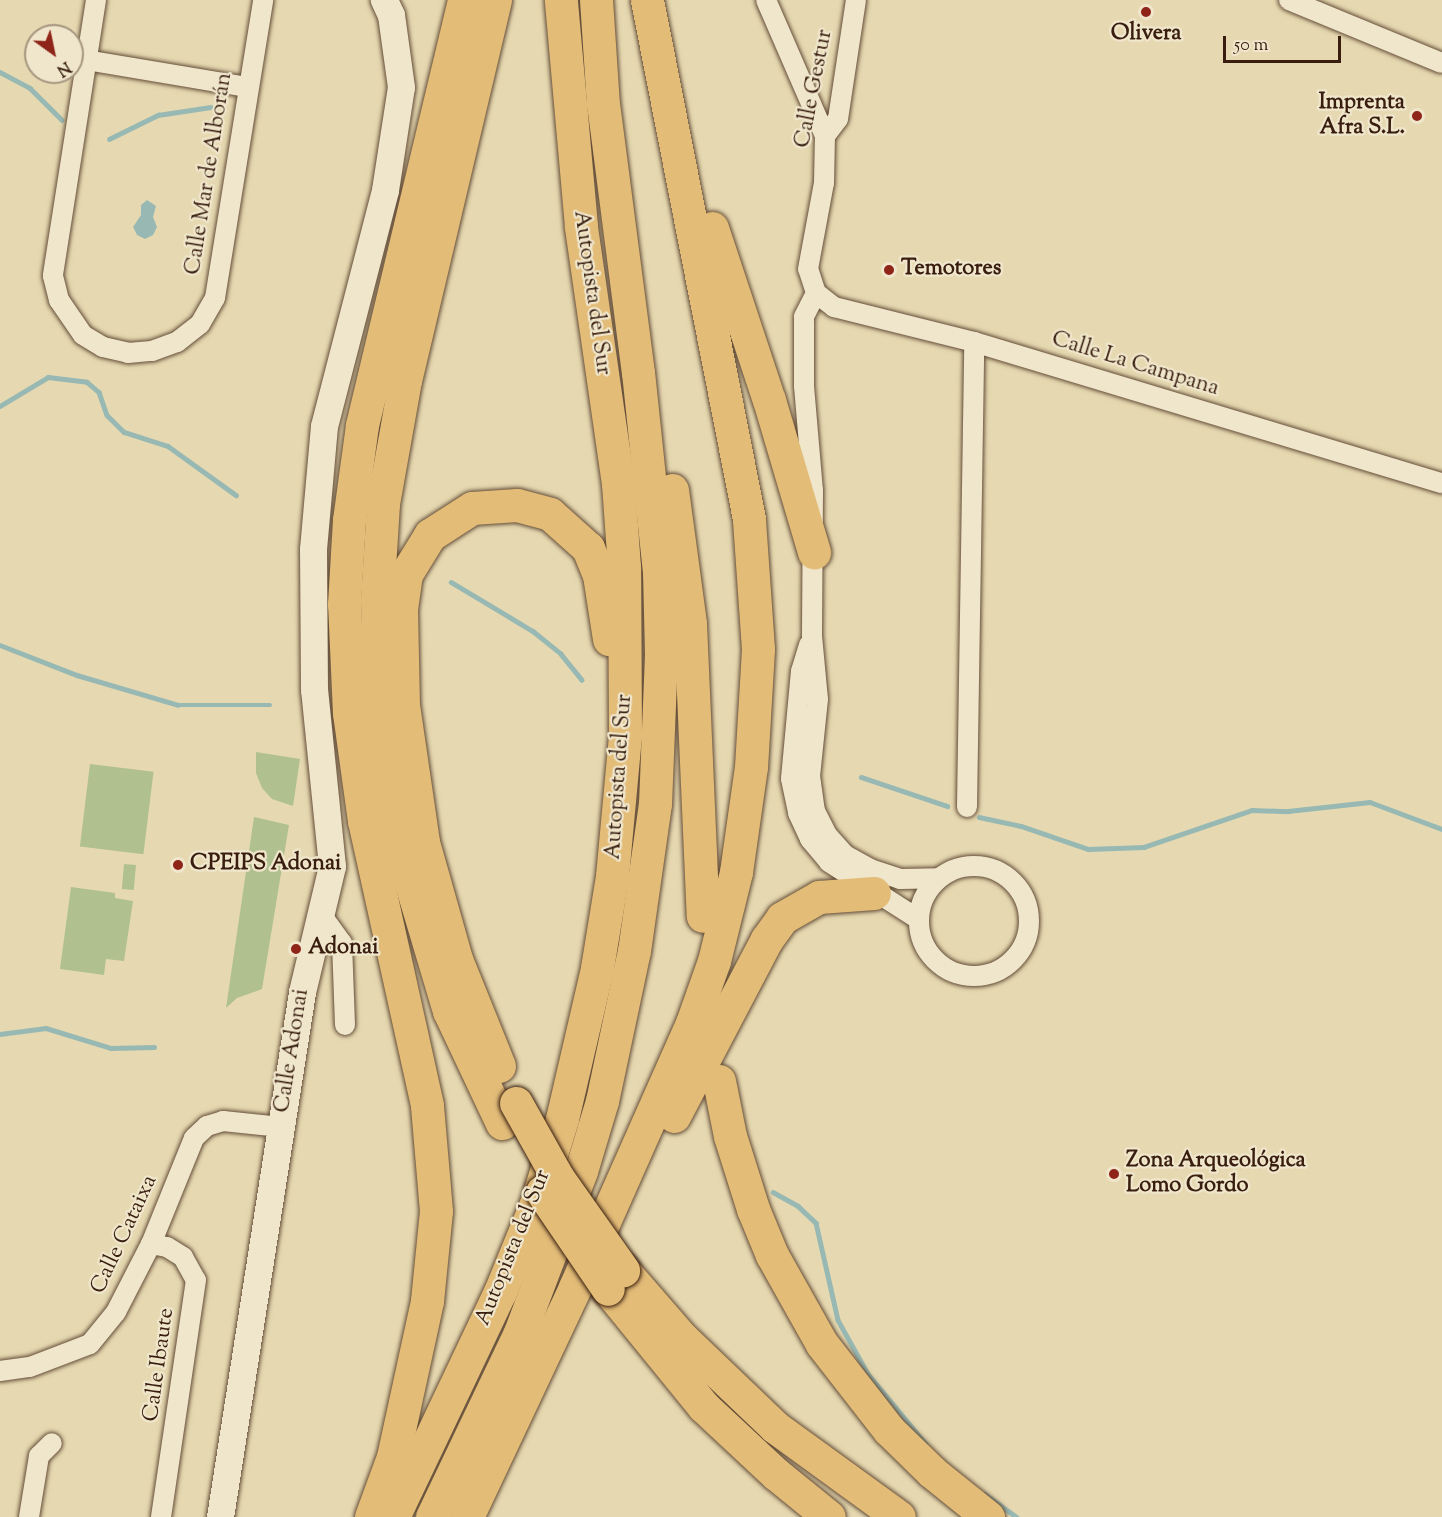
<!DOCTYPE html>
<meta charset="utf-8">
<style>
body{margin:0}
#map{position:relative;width:1442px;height:1517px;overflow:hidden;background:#e6d9b1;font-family:"Sorts Mill Goudy",serif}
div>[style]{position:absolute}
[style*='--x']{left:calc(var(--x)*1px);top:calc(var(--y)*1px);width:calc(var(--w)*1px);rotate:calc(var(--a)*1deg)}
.green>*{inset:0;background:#b0c08f;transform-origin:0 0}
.water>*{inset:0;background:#98b9b3}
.stream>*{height:4.5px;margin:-2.25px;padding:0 2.25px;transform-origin:2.25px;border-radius:2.25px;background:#98b9b3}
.roads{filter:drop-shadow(0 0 2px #644d38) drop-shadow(0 0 2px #644d38)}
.street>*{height:20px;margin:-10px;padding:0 10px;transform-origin:10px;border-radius:10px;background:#efe6cc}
.street>.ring{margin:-10px;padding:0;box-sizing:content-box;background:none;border:20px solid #efe6cc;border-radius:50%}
.secondary>*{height:27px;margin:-13.5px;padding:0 13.5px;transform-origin:13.5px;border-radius:13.5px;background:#efe6cc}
.highway>*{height:33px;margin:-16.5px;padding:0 16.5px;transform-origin:16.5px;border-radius:16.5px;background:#e3bc78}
.bridges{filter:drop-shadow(0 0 2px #391e0f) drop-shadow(0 0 2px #391e0f)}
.highway-bridge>*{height:33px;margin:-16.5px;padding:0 16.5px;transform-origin:16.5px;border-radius:16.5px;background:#e3bc78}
.dots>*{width:16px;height:16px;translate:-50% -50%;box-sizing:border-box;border:3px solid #efe6cc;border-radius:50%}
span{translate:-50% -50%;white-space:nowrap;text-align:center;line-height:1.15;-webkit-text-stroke:4.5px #efe6cc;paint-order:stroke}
.poi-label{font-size:22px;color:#391e0f;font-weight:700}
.right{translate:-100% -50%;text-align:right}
.left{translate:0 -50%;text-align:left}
.street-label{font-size:22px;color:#391e0f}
.north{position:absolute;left:24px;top:24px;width:60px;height:60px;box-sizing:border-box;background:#efe6cc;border:2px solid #a69680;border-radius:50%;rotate:147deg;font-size:16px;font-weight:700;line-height:24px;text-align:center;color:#391e0f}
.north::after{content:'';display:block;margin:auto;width:21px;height:27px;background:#8f2418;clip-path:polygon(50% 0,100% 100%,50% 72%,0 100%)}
.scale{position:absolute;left:1223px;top:36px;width:118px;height:27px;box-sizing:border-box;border:3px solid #391e0f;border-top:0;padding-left:8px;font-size:18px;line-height:21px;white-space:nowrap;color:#391e0f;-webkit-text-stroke:4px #efe6cc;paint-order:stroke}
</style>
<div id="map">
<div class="green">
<div style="clip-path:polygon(256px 752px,300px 759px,293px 806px,272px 799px,262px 788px,256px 773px)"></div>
<div style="left:90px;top:764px;width:64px;height:83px;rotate:7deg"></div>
<div style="clip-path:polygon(254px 817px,289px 825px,262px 989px,237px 998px,226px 1008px)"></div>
<div style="left:124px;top:864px;width:12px;height:25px;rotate:5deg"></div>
<div style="clip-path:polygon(71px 887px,115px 893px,115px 898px,133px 901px,124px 961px,106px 959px,104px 975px,60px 969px)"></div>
</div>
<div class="water">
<div style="clip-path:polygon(147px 200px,156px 206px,153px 217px,157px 227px,153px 235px,145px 239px,137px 235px,133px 227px,141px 215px,141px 205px)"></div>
</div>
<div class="stream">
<div style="--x:0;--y:72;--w:34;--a:28"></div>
<div style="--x:30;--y:88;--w:45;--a:45"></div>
<div style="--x:109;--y:139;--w:55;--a:-26.1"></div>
<div style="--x:158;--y:115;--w:53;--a:-8.7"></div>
<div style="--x:0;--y:406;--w:56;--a:-31.1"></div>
<div style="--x:48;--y:377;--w:39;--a:7"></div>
<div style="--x:87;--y:382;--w:16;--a:40"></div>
<div style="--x:99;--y:392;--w:24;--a:71"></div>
<div style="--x:107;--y:415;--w:24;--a:45"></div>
<div style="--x:124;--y:432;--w:46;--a:17.7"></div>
<div style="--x:168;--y:446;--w:84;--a:35.8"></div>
<div style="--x:451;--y:582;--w:96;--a:30.9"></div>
<div style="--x:533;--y:631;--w:36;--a:39"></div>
<div style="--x:561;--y:654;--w:33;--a:51"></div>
<div style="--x:0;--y:645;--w:83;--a:21.3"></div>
<div style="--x:77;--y:675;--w:105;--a:16.5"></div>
<div style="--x:178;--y:705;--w:92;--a:0"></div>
<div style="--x:861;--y:777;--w:91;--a:18.6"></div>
<div style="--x:979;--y:817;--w:43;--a:12.1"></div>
<div style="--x:1021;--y:826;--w:71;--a:18.9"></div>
<div style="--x:1088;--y:849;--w:56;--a:-2"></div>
<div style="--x:1144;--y:847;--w:114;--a:-18.9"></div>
<div style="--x:1252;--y:810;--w:36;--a:2"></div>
<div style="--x:1288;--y:811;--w:82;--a:-6.3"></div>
<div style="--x:1370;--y:802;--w:77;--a:20.6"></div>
<div style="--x:0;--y:1034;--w:46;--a:-7.4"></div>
<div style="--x:46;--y:1028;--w:68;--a:17.1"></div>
<div style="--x:111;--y:1048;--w:43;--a:-1.3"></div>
<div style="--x:773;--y:1192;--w:29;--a:29"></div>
<div style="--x:798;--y:1206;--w:25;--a:43"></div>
<div style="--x:816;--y:1223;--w:99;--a:77.2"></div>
<div style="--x:838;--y:1320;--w:62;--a:60.9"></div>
<div style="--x:868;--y:1374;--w:91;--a:50.4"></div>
<div style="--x:985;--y:1494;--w:39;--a:36"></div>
</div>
<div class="roads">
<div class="street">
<div style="--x:96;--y:0;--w:279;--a:98.9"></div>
<div style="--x:53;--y:276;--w:25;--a:76"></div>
<div style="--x:59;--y:300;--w:42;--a:55.6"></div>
<div style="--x:83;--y:335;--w:23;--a:31"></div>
<div style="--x:103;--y:347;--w:26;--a:13"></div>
<div style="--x:128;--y:353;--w:24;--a:-5"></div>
<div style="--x:152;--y:351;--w:27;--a:-20"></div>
<div style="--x:177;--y:342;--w:29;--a:-38"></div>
<div style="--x:200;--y:324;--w:30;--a:-60"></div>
<div style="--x:215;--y:298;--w:302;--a:-80.8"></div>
<div style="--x:766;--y:0;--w:148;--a:66.5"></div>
<div style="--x:1289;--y:0;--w:165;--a:22.4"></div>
<div style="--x:86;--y:60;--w:164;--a:9.5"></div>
<div style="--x:816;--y:293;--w:27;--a:117"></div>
<div style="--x:804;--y:317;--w:69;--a:90"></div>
<div style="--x:804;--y:386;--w:104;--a:85.1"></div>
<div style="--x:813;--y:490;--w:146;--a:90.4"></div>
<div style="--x:812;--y:636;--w:63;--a:84.6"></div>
<div style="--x:818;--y:699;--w:77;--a:95.9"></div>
<div style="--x:810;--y:776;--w:35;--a:82"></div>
<div style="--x:815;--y:811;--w:28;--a:63"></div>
<div style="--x:828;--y:836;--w:25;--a:48"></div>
<div style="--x:845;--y:855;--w:29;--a:29"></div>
<div style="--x:870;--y:869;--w:32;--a:18"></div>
<div style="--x:900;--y:879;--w:39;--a:-1"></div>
<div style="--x:816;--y:293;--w:23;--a:38"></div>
<div style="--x:834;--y:307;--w:144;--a:14"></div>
<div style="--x:974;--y:342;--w:489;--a:16.8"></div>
<div style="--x:816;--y:293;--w:25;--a:-108"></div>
<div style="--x:808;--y:269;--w:87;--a:-79.5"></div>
<div style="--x:824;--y:183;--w:47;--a:-88.8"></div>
<div style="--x:825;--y:136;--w:21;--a:-53"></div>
<div style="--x:838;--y:119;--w:120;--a:-81.4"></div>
<div style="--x:809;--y:645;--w:27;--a:107"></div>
<div style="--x:801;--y:671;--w:108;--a:95.3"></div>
<div style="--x:791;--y:779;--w:35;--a:78"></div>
<div style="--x:798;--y:813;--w:29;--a:65"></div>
<div style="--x:810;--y:839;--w:30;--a:50"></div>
<div style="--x:829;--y:862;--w:106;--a:32.6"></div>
<div style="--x:967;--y:807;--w:465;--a:-89.1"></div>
<div class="ring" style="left:919px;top:866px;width:90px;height:90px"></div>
<div style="--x:320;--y:913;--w:37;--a:54"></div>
<div style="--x:342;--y:943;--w:82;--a:87.9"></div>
<div style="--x:151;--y:1244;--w:16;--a:11"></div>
<div style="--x:167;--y:1247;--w:19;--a:32"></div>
<div style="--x:183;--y:1257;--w:26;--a:61"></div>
<div style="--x:196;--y:1280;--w:240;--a:98.4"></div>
<div style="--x:0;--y:1371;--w:30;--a:-8"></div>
<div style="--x:30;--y:1367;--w:64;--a:-21"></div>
<div style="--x:90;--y:1344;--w:41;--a:-50.9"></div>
<div style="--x:116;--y:1312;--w:76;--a:-62.8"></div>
<div style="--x:151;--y:1244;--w:114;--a:-67.9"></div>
<div style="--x:194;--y:1138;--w:18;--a:-43"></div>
<div style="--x:207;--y:1126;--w:17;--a:-17"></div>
<div style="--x:223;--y:1121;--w:58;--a:5.9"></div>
<div style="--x:29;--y:1517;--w:62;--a:-80.7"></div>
<div style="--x:39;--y:1456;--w:18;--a:-45"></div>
</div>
<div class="secondary">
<div style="--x:220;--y:1517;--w:531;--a:-81.12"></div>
<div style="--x:302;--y:992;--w:130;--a:-76.6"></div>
<div style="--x:332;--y:866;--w:177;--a:-95.8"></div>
<div style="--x:314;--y:690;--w:141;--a:-90.4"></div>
<div style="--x:313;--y:549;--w:123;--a:-84.9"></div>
<div style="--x:324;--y:426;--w:244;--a:-75.5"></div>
<div style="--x:385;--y:190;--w:104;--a:-81.2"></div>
<div style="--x:401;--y:87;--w:73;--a:-97.9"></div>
<div style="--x:391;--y:15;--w:17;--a:-115"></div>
</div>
<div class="highway">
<div style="--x:495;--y:0;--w:391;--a:103.3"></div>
<div style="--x:405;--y:380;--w:126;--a:100.1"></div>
<div style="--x:383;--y:504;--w:96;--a:93.6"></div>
<div style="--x:377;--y:600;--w:97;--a:88.8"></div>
<div style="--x:379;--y:697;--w:81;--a:84.4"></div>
<div style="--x:387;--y:778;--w:73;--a:79"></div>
<div style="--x:401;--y:850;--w:168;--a:73.4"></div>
<div style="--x:449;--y:1011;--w:124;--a:64.7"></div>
<div style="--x:712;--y:228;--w:181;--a:71.7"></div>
<div style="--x:769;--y:400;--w:159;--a:73.5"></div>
<div style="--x:672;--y:490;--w:135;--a:82.3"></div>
<div style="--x:690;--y:624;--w:292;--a:87.5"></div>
<div style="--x:499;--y:1066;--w:115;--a:-111.9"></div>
<div style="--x:456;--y:959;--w:122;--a:-105.8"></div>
<div style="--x:423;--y:842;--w:138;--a:-98.3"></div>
<div style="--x:403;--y:705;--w:96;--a:-91.2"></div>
<div style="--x:401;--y:609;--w:35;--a:-82"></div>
<div style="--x:406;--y:574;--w:46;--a:-58.4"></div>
<div style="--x:430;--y:535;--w:50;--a:-32.7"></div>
<div style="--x:472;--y:508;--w:45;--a:-3.8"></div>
<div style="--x:517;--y:505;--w:34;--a:15"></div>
<div style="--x:550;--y:514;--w:51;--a:41.8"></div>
<div style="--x:588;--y:548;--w:29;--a:68"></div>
<div style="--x:599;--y:575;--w:65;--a:81.1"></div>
<div style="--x:719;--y:1081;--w:56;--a:78.7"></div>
<div style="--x:730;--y:1136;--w:77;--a:72.5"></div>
<div style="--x:753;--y:1209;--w:50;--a:67.6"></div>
<div style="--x:772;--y:1255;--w:102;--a:60.7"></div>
<div style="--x:822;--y:1344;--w:109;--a:52.1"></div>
<div style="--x:889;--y:1430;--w:60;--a:44.3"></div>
<div style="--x:932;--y:1472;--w:72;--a:38.8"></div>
<div style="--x:674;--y:1116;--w:200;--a:-62.3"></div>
<div style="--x:767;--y:939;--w:26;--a:-54"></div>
<div style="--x:782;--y:918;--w:43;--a:-29.6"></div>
<div style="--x:819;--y:897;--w:55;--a:-4.2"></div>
<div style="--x:623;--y:1270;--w:90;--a:49.1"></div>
<div style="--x:682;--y:1338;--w:129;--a:43.7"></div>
<div style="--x:775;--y:1427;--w:153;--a:36"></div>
<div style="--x:608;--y:1289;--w:151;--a:50.9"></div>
<div style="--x:703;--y:1406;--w:100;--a:43"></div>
<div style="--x:776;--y:1474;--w:68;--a:39.1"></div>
<div style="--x:371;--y:1517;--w:64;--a:-69.9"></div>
<div style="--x:393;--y:1457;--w:160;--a:-77.7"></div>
<div style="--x:427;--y:1301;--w:90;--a:-84.3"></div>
<div style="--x:436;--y:1211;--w:106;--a:-94.9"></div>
<div style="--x:427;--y:1105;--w:291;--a:-102.5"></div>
<div style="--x:364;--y:821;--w:109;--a:-97.9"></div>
<div style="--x:349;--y:713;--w:109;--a:-92.6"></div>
<div style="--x:344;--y:604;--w:84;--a:-86.6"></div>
<div style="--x:349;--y:520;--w:96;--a:-82.2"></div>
<div style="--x:362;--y:425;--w:437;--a:-76.5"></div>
<div style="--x:393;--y:1517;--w:249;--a:-64.6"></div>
<div style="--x:500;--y:1292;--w:95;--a:-67.8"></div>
<div style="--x:536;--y:1204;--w:89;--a:-73"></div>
<div style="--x:562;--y:1119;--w:155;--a:-76.9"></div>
<div style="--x:597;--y:968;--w:93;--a:-80.7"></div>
<div style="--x:612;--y:876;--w:141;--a:-84.7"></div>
<div style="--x:625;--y:736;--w:169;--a:-90.3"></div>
<div style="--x:624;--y:567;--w:83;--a:-94.1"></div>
<div style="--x:618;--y:484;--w:261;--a:-98.2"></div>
<div style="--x:581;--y:226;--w:227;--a:-95.1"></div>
<div style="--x:432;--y:1517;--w:202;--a:-64.5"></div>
<div style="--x:519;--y:1335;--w:175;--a:-69.3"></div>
<div style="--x:581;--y:1171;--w:73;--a:-73.3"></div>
<div style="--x:602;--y:1101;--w:153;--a:-78"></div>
<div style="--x:634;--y:951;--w:148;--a:-81.9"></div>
<div style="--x:655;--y:804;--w:151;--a:-87.7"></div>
<div style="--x:661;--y:653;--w:81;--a:-91.4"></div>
<div style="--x:659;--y:572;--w:200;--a:-96"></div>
<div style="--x:638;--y:373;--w:270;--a:-97.4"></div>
<div style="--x:603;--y:105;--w:105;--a:-93.8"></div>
<div style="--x:467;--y:1517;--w:254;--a:-64.8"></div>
<div style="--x:575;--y:1287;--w:289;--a:-66.1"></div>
<div style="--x:692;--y:1023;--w:66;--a:-70.5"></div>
<div style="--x:714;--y:961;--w:92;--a:-76.1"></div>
<div style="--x:736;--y:872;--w:106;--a:-81.9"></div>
<div style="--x:751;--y:767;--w:118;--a:-86.6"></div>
<div style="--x:758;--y:649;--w:130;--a:-94"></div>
<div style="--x:749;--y:519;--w:529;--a:-101.12"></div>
</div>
</div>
<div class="bridges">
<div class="highway-bridge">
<div style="--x:516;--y:1103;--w:86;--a:60.8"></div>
<div style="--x:558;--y:1178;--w:113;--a:54.8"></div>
<div style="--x:542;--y:1192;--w:117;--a:55.8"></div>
</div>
</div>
<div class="dots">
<div style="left:1146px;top:12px;background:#8f2418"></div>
<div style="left:1417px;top:116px;background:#8f2418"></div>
<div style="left:889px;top:270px;background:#8f2418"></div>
<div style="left:178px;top:865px;background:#8f2418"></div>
<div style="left:296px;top:949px;background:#8f2418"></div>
<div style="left:1114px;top:1174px;background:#8f2418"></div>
</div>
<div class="poi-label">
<span style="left:1146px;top:35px">Olivera</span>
<span class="right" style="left:1405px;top:116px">Imprenta<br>Afra S.L.</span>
<span class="left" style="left:901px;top:270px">Temotores</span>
<span class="left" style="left:190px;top:865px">CPEIPS Adonai</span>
<span class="left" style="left:308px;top:949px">Adonai</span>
<span class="left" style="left:1126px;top:1174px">Zona Arqueológica<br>Lomo Gordo</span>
</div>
<div class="street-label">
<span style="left:815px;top:89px;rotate:-79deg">Calle Gestur</span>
<span style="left:210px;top:174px;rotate:-81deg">Calle Mar de Alborán</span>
<span style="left:591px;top:293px;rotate:82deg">Autopista del Sur</span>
<span style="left:1135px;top:365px;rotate:17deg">Calle La Campana</span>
<span style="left:620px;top:777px;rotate:-86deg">Autopista del Sur</span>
<span style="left:293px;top:1051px;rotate:-81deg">Calle Adonai</span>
<span style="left:125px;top:1235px;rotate:-65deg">Calle Cataixa</span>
<span style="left:514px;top:1248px;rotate:-68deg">Autopista del Sur</span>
<span style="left:160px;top:1365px;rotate:-82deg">Calle Ibaute</span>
</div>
<div class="north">N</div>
<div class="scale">50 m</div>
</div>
